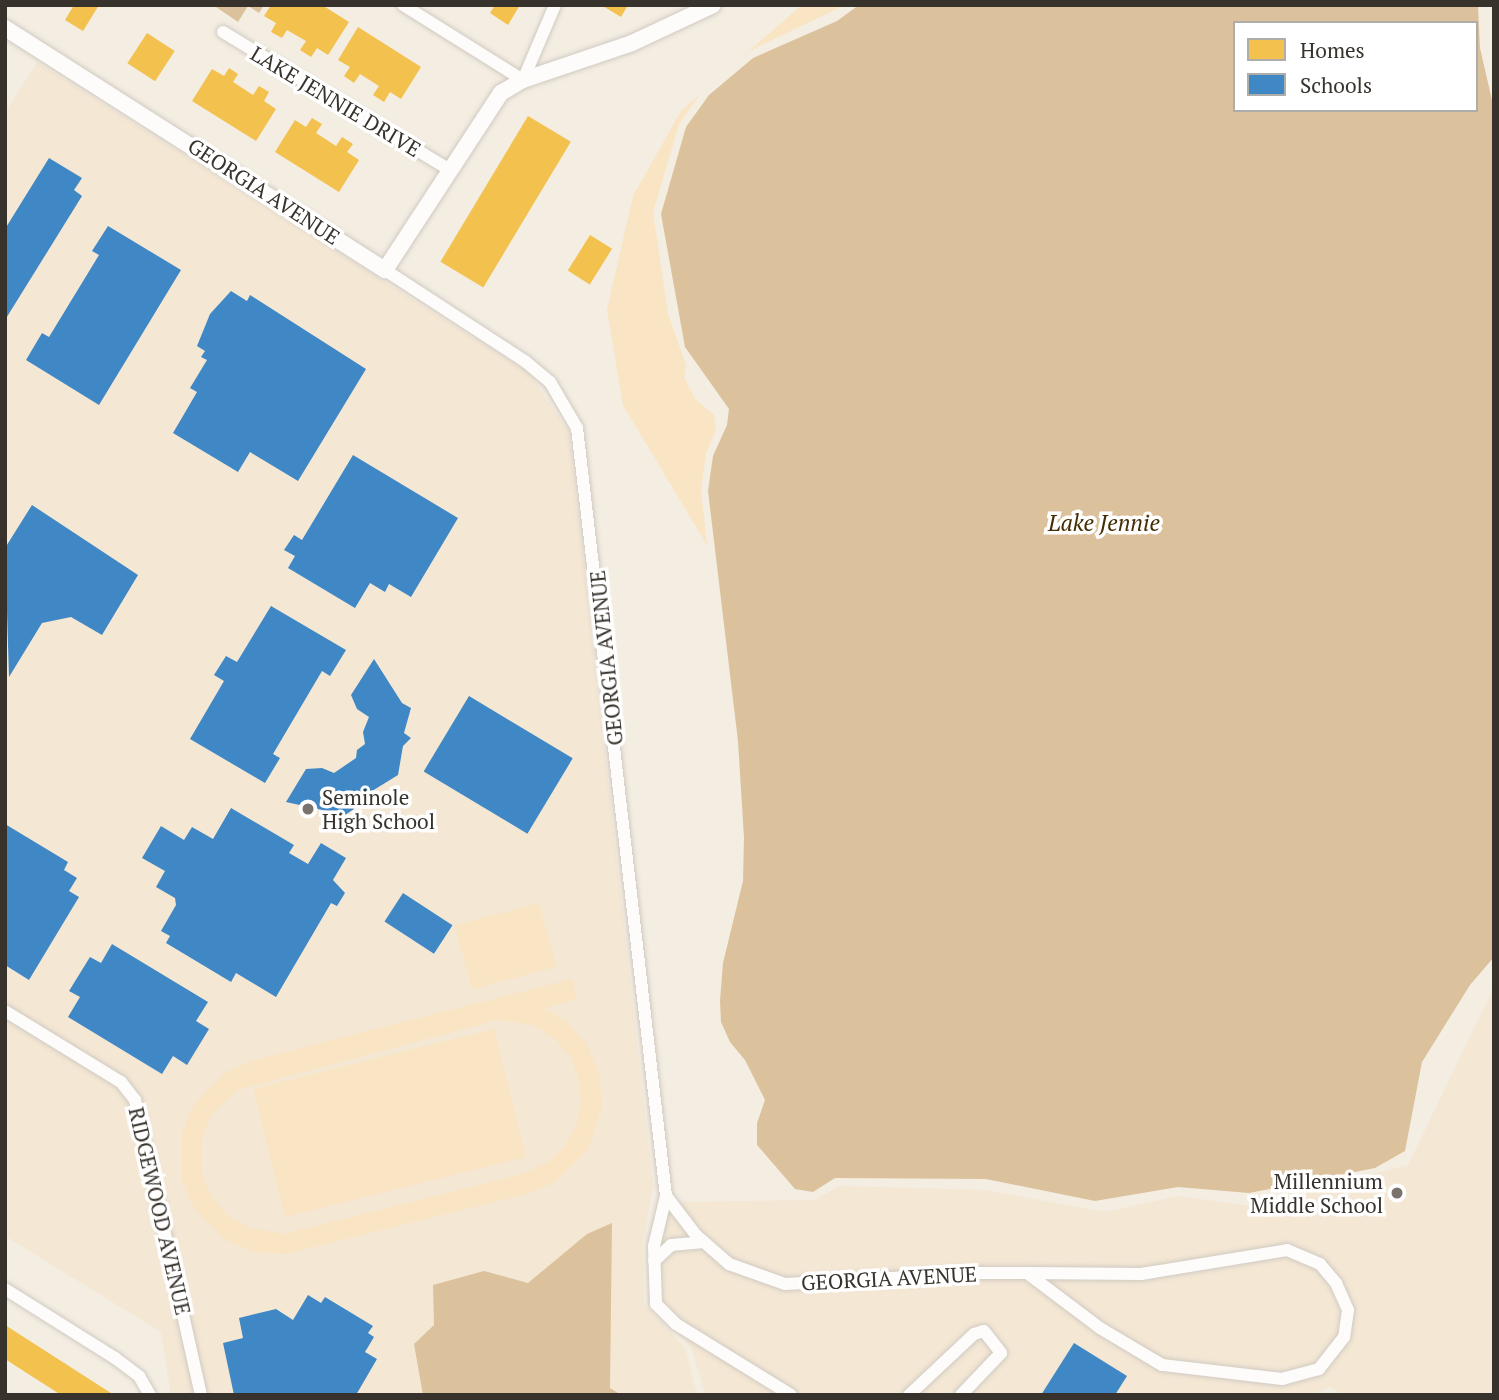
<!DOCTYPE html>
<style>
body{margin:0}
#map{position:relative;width:1499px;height:1400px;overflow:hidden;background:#f4ede2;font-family:"PT Serif",serif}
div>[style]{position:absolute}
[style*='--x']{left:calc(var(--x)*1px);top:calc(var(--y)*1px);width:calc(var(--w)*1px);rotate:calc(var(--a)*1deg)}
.built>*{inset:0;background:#f4e7d4}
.green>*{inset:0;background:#f9e4c3;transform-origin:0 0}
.water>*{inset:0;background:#dbc29c}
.homes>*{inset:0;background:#f2c14e;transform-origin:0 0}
.schools>*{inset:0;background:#3f88c5;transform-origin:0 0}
.roads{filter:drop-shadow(0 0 2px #d0cac2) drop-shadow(0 0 2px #d0cac2)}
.minor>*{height:12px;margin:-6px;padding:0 6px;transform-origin:6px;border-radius:6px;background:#fdfcfb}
.tertiary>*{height:16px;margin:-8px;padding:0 8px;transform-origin:8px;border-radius:8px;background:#fdfcfb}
.dots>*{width:19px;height:19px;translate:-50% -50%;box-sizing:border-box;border:4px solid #fff;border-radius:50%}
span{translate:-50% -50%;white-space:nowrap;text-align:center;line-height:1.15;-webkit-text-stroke:7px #fff;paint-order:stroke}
.street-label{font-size:21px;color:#37322b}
.poi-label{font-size:21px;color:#37322b}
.left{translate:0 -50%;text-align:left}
.right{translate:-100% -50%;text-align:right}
.water-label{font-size:23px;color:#452e05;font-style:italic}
.frame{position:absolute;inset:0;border:7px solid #37322b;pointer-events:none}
.legend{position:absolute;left:1233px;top:21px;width:245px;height:91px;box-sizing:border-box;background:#fff;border:2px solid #afadaa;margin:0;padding:9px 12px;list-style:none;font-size:21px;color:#37322b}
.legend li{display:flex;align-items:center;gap:14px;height:35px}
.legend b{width:35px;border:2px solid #afadaa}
</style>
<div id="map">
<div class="built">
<div style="clip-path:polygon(37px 62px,529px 373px,569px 432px,653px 1186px,643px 1242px,644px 1304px,685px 1348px,697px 1395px,171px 1395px,161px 1332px,5px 1236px,5px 113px)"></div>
<div style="clip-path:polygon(1494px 987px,1494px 1395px,1343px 1395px,1330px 1387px,1311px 1395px,705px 1395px,692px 1349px,649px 1299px,649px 1235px,658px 1202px,815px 1200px,839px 1186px,985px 1190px,1105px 1212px,1178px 1196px,1251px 1206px,1408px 1165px)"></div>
</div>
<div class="green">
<div style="clip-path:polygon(802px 5px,845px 5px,749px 51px,730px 67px)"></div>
<div style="clip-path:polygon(700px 94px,679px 124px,653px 212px,668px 314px,686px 365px,684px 377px,695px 399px,714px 415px,716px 430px,706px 453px,701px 491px,707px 545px,623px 405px,607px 310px,633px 196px,681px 111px)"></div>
<div style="left:539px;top:903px;width:66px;height:87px;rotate:75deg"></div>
<div style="clip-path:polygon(evenodd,572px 979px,577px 999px,544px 1008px,567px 1022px,587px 1045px,599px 1074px,602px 1105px,588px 1149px,555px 1182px,527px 1194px,286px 1254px,255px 1252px,227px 1241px,194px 1208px,182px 1180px,182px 1134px,194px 1105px,226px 1072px,254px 1060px,572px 979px,497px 1020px,533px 1025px,554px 1038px,570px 1056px,579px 1079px,581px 1103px,576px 1127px,563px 1148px,545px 1164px,522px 1174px,284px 1234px,249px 1228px,228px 1216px,212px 1197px,202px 1175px,202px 1138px,211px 1115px,237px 1090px,497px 1020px)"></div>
<div style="left:494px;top:1029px;width:132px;height:248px;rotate:76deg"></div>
</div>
<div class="water">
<div style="clip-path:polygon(213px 5px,264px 5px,259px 13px,248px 6px,238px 22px)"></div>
<div style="clip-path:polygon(evenodd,859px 5px,1478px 5px,1480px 48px,1494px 109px,1494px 957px,1470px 985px,1422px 1062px,1405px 1151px,1375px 1168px,1249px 1193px,1178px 1187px,1095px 1201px,986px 1179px,835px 1178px,813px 1192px,795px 1189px,757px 1145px,757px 1123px,765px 1100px,745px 1060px,730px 1042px,721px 1022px,720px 1001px,723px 963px,743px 881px,744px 838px,738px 741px,708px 491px,713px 456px,727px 425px,729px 409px,685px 347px,661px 214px,686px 127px,709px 95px,753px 58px,837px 21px,859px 5px,1235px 23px,1476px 23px,1476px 110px,1235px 110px,1235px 23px)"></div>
<div style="clip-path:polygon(612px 1223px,610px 1388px,621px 1395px,423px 1395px,414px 1344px,434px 1325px,433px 1285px,484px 1271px,528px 1283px,587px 1234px)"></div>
</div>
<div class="homes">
<div style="clip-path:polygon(74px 5px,99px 5px,83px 31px,65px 20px)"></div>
<div style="clip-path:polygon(271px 5px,322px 5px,349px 22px,328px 55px,317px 48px,311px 57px,300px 50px,306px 41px,287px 30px,282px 38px,271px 32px,276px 23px,264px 16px)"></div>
<div style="clip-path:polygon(495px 5px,520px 5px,508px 25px,490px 13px)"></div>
<div style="clip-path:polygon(601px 5px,628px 5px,621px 17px)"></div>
<div style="clip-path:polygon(358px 27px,421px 67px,401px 99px,390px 92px,384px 102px,373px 95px,379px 86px,360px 74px,354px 83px,344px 76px,350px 67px,338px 60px)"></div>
<div style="left:147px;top:33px;width:33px;height:36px;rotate:33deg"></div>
<div style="clip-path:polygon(229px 68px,238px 74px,233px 82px,253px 95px,259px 86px,269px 92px,264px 101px,276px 109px,256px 141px,192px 101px,212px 69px,224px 76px)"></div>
<div style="left:528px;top:116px;width:50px;height:170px;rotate:31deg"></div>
<div style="clip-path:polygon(312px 118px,322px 124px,316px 133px,336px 146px,342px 137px,353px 144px,347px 152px,359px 160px,339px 192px,275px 152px,295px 120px,306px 127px)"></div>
<div style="left:590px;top:235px;width:26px;height:42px;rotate:32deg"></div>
<div style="clip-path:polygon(5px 1325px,114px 1395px,61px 1395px,5px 1359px)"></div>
</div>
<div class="schools">
<div style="clip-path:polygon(49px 158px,82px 178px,74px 190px,82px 196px,5px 320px,5px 229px)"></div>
<div style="clip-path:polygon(108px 226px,181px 270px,99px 405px,26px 360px,42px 333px,49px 337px,99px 255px,92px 251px)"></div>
<div style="clip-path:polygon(231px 291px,247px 301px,250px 295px,366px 369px,298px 481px,250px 452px,238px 472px,173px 433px,197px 392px,190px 388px,207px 360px,201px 357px,205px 351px,197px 346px,210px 314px)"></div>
<div style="clip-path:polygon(353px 455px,458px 518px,411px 597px,389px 584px,385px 592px,370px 583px,355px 608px,288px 568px,295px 556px,284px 550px,294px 535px,302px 540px)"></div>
<div style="clip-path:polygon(32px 505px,138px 575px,102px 635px,71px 617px,42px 623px,9px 677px,5px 548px)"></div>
<div style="clip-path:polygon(271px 606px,346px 650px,330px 676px,322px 671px,273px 754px,280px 758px,265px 783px,190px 739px,224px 681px,214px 675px,226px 656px,237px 662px)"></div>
<div style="clip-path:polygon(374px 659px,402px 703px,411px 708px,404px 733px,411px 738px,403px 746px,398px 775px,351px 804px,354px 809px,345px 815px,286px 802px,306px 769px,322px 768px,334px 773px,356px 758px,357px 750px,365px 744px,363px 732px,369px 717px,357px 709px,351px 695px)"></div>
<div style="left:469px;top:696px;width:121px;height:88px;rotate:31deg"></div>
<div style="clip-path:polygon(231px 808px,294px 845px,289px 853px,308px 864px,321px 843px,346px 858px,333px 880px,345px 893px,337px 906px,331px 903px,276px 997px,236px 973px,231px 982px,166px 943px,170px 936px,161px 931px,176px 905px,175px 898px,156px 887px,165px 871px,142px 858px,161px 826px,184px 840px,192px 827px,213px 839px)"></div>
<div style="clip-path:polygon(5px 824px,68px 862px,64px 870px,77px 878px,69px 891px,79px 897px,29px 980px,5px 965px)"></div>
<div style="left:403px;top:893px;width:59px;height:34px;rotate:33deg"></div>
<div style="clip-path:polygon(112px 944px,208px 1002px,196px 1021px,209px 1029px,187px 1065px,173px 1056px,162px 1074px,68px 1017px,80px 997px,69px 991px,90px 957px,101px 963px)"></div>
<div style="clip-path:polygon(308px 1295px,321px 1303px,325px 1297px,373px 1326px,368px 1333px,374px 1337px,365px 1352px,377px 1359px,356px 1395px,234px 1395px,223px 1343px,243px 1338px,239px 1318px,276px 1309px,293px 1320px)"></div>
<div style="clip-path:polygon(1074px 1343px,1127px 1376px,1115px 1395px,1041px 1395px)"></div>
</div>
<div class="roads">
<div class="minor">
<div style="--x:403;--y:5;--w:142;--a:32"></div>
<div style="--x:523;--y:80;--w:82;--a:-66.9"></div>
<div style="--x:223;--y:32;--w:266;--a:31.3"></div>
<div style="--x:385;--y:270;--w:168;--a:33.1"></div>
<div style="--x:526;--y:362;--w:31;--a:40"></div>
<div style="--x:550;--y:382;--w:53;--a:59.6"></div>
<div style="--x:577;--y:428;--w:773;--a:83.39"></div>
<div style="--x:666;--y:1196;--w:49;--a:52.4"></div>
<div style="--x:696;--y:1235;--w:44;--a:41.3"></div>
<div style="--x:729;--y:1264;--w:59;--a:19.7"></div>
<div style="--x:785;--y:1284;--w:195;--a:-3.2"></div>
<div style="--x:980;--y:1273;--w:47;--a:0"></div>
<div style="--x:1027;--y:1273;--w:114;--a:0.5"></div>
<div style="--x:1141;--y:1274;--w:148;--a:-9.3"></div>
<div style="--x:1287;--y:1250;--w:36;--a:23"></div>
<div style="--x:1320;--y:1264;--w:25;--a:50"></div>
<div style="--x:1336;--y:1283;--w:30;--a:66"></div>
<div style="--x:1348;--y:1310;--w:27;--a:98"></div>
<div style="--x:1344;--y:1337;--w:41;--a:128"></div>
<div style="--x:1319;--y:1369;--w:38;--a:165"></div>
<div style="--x:1282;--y:1379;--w:121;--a:-173.3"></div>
<div style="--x:1162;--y:1365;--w:72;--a:-149.2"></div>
<div style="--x:1100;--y:1328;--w:91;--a:-143"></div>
<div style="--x:5;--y:1011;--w:136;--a:31.5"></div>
<div style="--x:121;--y:1082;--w:23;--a:52"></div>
<div style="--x:135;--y:1100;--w:302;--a:77.4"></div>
<div style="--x:666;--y:1196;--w:51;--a:103.5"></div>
<div style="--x:654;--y:1246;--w:58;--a:88"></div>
<div style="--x:656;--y:1304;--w:28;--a:45"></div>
<div style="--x:676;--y:1324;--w:135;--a:31.7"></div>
<div style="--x:654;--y:1261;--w:23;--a:-43"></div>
<div style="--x:671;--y:1245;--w:33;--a:-5"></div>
<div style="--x:5;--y:1289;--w:130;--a:32.1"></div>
<div style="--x:115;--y:1358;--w:30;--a:37"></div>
<div style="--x:139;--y:1376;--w:22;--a:60"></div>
<div style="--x:909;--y:1395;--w:89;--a:-43.2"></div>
<div style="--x:974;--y:1334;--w:10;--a:-17"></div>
<div style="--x:984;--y:1331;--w:28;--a:52"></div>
<div style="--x:1001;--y:1353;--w:58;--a:133.6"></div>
</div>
<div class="tertiary">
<div style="--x:5;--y:28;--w:451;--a:32.5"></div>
<div style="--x:385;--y:270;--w:212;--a:-56.8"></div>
<div style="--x:501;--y:93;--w:26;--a:-31"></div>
<div style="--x:523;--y:80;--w:115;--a:-18.7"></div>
<div style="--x:632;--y:43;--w:89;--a:-25.1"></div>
</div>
</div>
<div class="dots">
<div style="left:308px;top:809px;background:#79736b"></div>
<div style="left:1397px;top:1193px;background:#79736b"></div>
</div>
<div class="street-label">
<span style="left:336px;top:101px;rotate:31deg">LAKE JENNIE DRIVE</span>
<span style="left:264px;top:191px;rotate:33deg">GEORGIA AVENUE</span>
<span style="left:606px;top:658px;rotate:-96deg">GEORGIA AVENUE</span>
<span style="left:160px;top:1211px;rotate:77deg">RIDGEWOOD AVENUE</span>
<span style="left:889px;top:1278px;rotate:-3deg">GEORGIA AVENUE</span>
</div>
<div class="poi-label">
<span class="left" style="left:322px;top:809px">Seminole<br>High School</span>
<span class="right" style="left:1383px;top:1193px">Millennium<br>Middle School</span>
</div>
<div class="water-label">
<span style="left:1104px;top:523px">Lake Jennie</span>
</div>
<div class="frame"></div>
<ul class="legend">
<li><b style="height:19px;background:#f2c14e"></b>Homes</li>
<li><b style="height:19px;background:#3f88c5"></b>Schools</li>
</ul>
</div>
